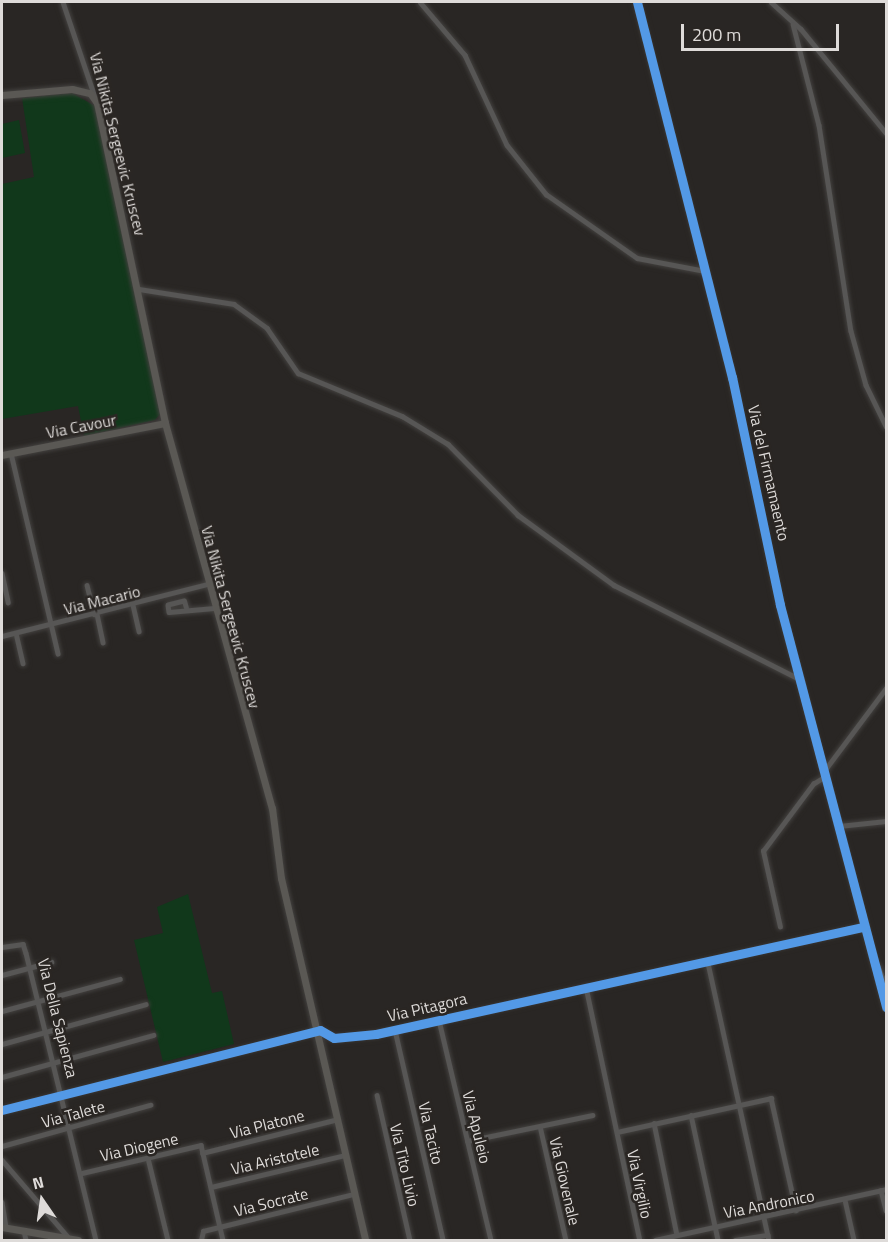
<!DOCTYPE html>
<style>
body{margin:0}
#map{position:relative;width:888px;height:1242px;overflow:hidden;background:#292624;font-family:"Titillium Web",sans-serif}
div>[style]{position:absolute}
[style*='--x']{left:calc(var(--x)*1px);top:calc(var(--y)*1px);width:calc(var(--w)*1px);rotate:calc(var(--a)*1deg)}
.green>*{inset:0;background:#11381b}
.roads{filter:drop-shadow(0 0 2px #43413f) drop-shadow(0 0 2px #43413f)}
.street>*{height:4.5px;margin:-2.25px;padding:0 2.25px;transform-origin:2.25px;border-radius:2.25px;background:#575655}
.secondary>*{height:7px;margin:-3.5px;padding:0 3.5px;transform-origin:3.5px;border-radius:3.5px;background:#5a5854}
.cycleway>*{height:9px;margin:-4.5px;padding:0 4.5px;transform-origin:4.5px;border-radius:4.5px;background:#5399e6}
span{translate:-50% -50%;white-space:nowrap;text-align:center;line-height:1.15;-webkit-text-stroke:5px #2a2623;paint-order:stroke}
.street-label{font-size:16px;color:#dedbd9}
.frame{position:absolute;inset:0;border:3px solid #dedbd9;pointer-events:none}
.north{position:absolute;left:12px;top:1170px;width:60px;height:60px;-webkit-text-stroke:4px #2a2623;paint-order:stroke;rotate:347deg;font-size:16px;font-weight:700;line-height:24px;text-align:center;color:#dedbd9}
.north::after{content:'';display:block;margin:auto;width:21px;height:27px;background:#dedbd9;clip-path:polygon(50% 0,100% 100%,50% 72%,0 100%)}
.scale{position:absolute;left:681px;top:24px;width:158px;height:27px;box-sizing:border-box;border:3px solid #dedbd9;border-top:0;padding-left:8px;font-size:18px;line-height:21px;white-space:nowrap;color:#dedbd9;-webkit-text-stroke:4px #2a2623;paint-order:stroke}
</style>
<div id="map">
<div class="green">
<div style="clip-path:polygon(72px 93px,95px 106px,160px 414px,155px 420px,84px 436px,78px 406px,2px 419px,2px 184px,34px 177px,22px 98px)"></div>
<div style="clip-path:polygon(19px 120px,25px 153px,2px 158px,2px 124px)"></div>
<div style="clip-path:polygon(188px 894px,212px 993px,222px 991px,234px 1044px,163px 1062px,134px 940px,163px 933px,157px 907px)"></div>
</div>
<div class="roads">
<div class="street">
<div style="--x:63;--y:2;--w:100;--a:71.4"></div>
<div style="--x:420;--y:2;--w:70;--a:49.7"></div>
<div style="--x:465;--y:55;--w:99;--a:65"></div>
<div style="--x:507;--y:145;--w:63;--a:51.5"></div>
<div style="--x:546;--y:194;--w:111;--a:35.1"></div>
<div style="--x:637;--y:258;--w:69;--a:10.8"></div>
<div style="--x:637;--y:2;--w:387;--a:75.8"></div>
<div style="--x:732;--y:377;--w:233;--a:78.1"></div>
<div style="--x:780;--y:605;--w:416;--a:75.2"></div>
<div style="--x:771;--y:2;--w:40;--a:42"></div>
<div style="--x:801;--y:29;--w:134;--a:50.7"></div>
<div style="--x:793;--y:24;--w:104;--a:75.6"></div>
<div style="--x:819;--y:125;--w:208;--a:81.2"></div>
<div style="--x:851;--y:331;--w:56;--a:74.5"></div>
<div style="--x:866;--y:385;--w:46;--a:64"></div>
<div style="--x:139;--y:289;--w:96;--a:9"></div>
<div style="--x:234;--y:304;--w:41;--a:36"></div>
<div style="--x:267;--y:328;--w:55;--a:55.4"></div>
<div style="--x:298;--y:373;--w:113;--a:22.5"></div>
<div style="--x:402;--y:416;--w:54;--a:31.3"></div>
<div style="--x:448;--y:444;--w:100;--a:45.4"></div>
<div style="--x:518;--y:515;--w:119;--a:36.1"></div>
<div style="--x:614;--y:585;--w:208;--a:26.9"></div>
<div style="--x:11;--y:453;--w:206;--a:76.8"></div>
<div style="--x:2;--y:573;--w:30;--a:78"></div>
<div style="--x:87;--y:585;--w:30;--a:76"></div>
<div style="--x:133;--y:605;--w:27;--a:77"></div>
<div style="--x:186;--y:608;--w:7;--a:-106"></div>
<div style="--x:184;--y:601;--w:16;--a:166"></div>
<div style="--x:168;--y:605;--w:7;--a:82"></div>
<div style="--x:169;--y:612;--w:45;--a:-5.1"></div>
<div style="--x:97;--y:614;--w:29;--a:78"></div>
<div style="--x:16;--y:633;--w:31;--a:77"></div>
<div style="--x:2;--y:636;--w:212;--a:-14.2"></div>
<div style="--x:824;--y:771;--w:104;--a:-53.2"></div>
<div style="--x:839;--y:826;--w:47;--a:-6.1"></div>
<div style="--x:780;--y:927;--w:78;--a:-102.6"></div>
<div style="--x:763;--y:851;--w:84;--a:-53.3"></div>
<div style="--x:813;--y:784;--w:15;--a:-32"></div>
<div style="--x:2;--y:947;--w:21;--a:-8"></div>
<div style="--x:23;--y:944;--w:9;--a:72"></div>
<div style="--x:26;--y:953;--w:295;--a:76.3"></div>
<div style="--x:708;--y:963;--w:284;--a:77.6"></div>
<div style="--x:878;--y:966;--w:22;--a:68"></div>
<div style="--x:2;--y:975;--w:51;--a:-14.9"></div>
<div style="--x:586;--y:987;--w:259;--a:78"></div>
<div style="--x:2;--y:1011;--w:122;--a:-15.2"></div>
<div style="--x:439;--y:1020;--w:226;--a:76.7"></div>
<div style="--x:395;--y:1030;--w:215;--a:77.1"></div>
<div style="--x:2;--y:1044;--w:149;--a:-15.5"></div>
<div style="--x:2;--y:1077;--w:157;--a:-15.5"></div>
<div style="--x:377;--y:1095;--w:149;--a:77.2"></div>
<div style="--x:2;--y:1110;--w:328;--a:-14.1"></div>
<div style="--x:320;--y:1030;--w:16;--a:30"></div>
<div style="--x:334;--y:1038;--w:42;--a:-5.4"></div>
<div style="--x:376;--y:1034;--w:500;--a:-12.4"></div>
<div style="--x:691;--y:1115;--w:128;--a:77.8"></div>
<div style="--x:654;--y:1123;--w:114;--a:78.4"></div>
<div style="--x:540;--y:1126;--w:117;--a:77.2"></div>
<div style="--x:617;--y:1132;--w:158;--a:-12.4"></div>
<div style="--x:771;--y:1098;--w:115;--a:77.4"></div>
<div style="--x:467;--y:1141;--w:128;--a:-11.7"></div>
<div style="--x:2;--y:1146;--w:154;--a:-15.5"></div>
<div style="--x:202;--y:1153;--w:140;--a:-14"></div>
<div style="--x:148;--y:1158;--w:84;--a:76.3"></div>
<div style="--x:2;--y:1160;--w:101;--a:49.4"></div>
<div style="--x:82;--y:1173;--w:122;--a:-13.2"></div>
<div style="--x:201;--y:1145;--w:98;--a:77"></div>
<div style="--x:211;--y:1187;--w:138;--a:-13.4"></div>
<div style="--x:881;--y:1190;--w:21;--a:76"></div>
<div style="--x:845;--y:1200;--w:41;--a:77.3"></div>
<div style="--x:2;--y:1202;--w:26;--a:81"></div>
<div style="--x:24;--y:1231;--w:9;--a:77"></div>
<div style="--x:201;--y:1240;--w:9;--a:-77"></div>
<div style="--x:203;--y:1231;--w:155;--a:-13.8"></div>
<div style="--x:655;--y:1240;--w:237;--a:-12.4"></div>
<div style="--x:735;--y:1240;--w:33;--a:-9"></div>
</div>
<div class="secondary">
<div style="--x:2;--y:95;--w:70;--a:-4.9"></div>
<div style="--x:72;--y:89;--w:18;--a:13"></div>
<div style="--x:90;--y:93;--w:12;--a:55"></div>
<div style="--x:97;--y:103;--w:327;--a:78"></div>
<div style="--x:165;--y:423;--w:400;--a:74.5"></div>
<div style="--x:272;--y:808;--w:71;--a:82.7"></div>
<div style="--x:281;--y:878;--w:372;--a:76.9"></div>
<div style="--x:2;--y:455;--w:166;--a:-11.1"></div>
<div style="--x:2;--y:1227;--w:77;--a:9.7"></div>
</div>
</div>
<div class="cycleway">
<div style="--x:637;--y:2;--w:387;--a:75.8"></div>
<div style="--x:732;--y:377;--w:233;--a:78.1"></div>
<div style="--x:780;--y:605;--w:416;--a:75.2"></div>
<div style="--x:2;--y:1110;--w:328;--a:-14.1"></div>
<div style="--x:320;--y:1030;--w:16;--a:30"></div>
<div style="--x:334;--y:1038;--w:42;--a:-5.4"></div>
<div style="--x:376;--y:1034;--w:500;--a:-12.4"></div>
</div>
<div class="street-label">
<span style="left:118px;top:144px;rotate:76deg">Via Nikita Sergeevic Kruscev</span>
<span style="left:81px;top:426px;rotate:-11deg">Via Cavour</span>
<span style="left:769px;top:473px;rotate:77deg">Via del Firmamaento</span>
<span style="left:102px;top:600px;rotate:-14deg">Via Macario</span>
<span style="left:231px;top:617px;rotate:75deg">Via Nikita Sergeevic Kruscev</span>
<span style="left:427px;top:1007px;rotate:-13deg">Via Pitagora</span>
<span style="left:58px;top:1018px;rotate:76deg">Via Della Sapienza</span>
<span style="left:73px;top:1114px;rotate:-15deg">Via Talete</span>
<span style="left:267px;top:1124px;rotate:-14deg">Via Platone</span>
<span style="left:477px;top:1127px;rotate:76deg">Via Apuleio</span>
<span style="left:431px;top:1133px;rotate:77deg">Via Tacito</span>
<span style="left:139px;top:1147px;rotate:-13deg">Via Diogene</span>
<span style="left:275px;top:1159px;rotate:-13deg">Via Aristotele</span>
<span style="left:405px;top:1165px;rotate:77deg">Via Tito Livio</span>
<span style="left:565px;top:1181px;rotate:77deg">Via Giovenale</span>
<span style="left:640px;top:1184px;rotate:78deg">Via Virgilio</span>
<span style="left:271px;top:1202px;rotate:-14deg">Via Socrate</span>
<span style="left:769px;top:1204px;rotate:-11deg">Via Andronico</span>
</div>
<div class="frame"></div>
<div class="north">N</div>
<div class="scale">200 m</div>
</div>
